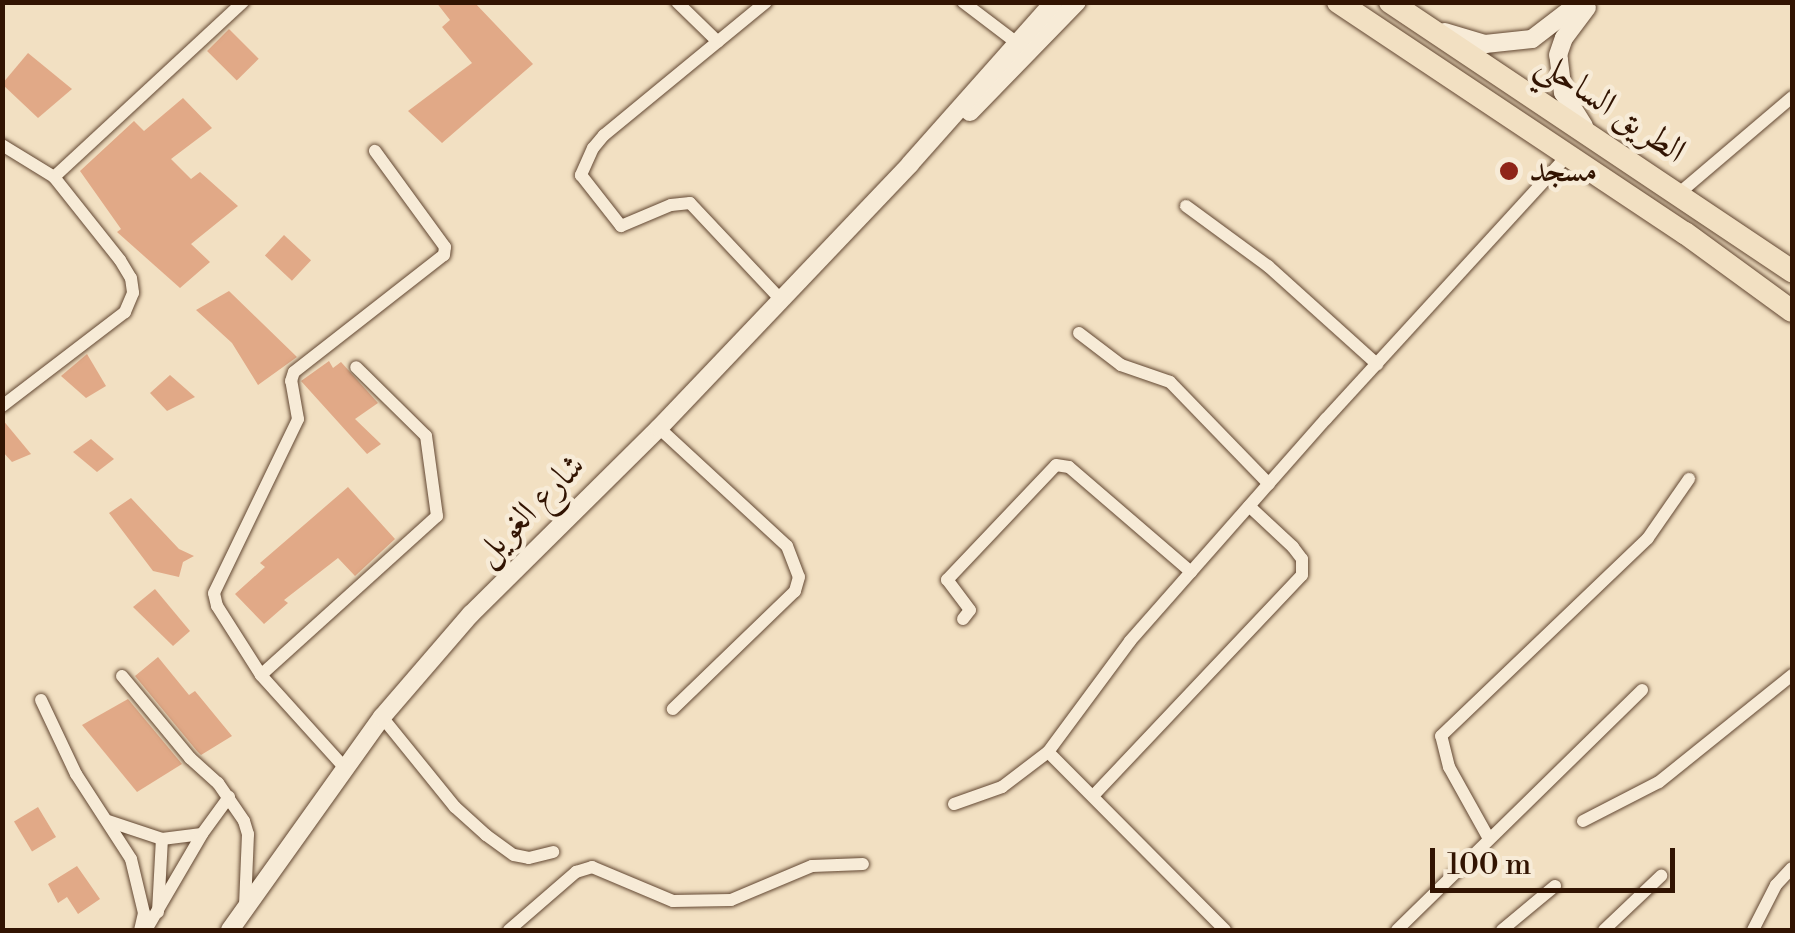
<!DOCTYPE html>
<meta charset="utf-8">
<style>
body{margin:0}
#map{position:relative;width:1795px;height:933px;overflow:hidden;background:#f2e0c2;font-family:"Libre Bodoni",Amiri,serif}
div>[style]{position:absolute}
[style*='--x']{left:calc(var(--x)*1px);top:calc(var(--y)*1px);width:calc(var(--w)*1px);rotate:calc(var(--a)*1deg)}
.building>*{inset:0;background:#e1a987;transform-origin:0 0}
.roads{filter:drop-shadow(0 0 2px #624732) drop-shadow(0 0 2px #624732)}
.street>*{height:12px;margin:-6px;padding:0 6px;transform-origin:6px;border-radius:6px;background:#f7ebd7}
.secondary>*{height:18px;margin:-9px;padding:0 9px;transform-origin:9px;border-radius:9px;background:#f7ebd7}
.highway>*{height:22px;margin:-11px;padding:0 11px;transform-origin:11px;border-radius:11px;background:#f2e0c2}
.dots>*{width:28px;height:28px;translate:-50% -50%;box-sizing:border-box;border:5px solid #f7ebd7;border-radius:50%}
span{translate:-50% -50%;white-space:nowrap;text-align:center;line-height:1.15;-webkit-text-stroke:9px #f7ebd7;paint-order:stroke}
.street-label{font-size:35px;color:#321402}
.poi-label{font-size:35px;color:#321402}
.left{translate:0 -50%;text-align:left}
.frame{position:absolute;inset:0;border:5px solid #321402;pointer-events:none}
.scale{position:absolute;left:1430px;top:848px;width:245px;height:45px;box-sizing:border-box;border:5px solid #321402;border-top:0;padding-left:12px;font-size:30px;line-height:35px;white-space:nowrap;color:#321402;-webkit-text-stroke:8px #f7ebd7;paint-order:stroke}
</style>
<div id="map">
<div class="building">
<div style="clip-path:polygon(436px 2px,474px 2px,533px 64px,442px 143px,408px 111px,472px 63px,442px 27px,450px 20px)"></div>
<div style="left:229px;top:29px;width:42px;height:31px;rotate:45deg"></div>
<div style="clip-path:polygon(28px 53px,72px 89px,38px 118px,2px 84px)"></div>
<div style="clip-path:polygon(183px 98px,212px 128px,171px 159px,191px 179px,200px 172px,238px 206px,191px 244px,210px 262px,180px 288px,117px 232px,121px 229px,80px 171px,134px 121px,144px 131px)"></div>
<div style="left:284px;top:235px;width:37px;height:28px;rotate:43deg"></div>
<div style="clip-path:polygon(229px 291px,297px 357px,258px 385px,232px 343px,196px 310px)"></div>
<div style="clip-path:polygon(87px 354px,106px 386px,86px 398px,61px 376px)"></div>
<div style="clip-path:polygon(329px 361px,333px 368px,341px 362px,378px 403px,355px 419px,381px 444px,367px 454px,301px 381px)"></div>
<div style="clip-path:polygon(170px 375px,195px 397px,167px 411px,150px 393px)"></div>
<div style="clip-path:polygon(2px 419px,31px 454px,12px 462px,2px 451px)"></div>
<div style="clip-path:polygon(91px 439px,114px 459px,97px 472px,73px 452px)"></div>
<div style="clip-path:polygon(348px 487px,395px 539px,355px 576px,338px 558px,284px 600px,288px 603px,264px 624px,235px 594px,265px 567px,260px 563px)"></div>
<div style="clip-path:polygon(131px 498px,179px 549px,194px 556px,183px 562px,179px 577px,153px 571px,109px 513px)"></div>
<div style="clip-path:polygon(155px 589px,190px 631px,173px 646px,133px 607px)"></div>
<div style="clip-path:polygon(158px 657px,189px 695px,195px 691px,232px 736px,201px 755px,197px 751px,135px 676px)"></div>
<div style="clip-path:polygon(128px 699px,182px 764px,137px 792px,82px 725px)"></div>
<div style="left:38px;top:807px;width:35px;height:28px;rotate:59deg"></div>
<div style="clip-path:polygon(77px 866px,100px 899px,78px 914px,67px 897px,58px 903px,48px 884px)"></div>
</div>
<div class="roads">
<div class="street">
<div style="--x:677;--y:2;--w:57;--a:44.3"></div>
<div style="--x:766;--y:2;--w:210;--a:140.6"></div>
<div style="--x:604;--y:135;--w:17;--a:130"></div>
<div style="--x:593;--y:148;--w:30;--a:114"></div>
<div style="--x:581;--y:175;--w:65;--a:51.9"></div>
<div style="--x:621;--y:226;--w:54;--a:-22.8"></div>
<div style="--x:671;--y:205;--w:19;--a:-6"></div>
<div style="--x:690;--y:203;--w:132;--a:46.8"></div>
<div style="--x:963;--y:2;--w:68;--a:37.2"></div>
<div style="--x:2;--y:145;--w:61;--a:31.6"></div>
<div style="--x:54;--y:177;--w:106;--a:51.5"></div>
<div style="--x:120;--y:260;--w:21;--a:59"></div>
<div style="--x:131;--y:278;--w:15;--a:82"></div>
<div style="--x:133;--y:293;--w:21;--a:113"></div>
<div style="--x:125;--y:312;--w:155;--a:142.6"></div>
<div style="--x:54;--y:177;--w:258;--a:-42.8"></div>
<div style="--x:1677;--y:195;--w:151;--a:-40.4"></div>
<div style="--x:1186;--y:206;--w:102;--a:36.2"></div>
<div style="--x:1268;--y:266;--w:147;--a:42"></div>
<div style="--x:1079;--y:333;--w:53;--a:37.3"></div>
<div style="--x:1121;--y:365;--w:52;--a:19.1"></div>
<div style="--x:1170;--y:382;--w:142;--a:45.9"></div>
<div style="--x:659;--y:428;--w:174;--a:42.7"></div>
<div style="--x:787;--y:546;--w:33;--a:69"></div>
<div style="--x:799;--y:577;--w:15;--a:106"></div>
<div style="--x:795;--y:591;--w:170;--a:136"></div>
<div style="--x:963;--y:619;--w:11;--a:-52"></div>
<div style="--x:970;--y:610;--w:38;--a:-127"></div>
<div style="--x:947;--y:580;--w:158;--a:-46.5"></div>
<div style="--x:1056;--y:465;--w:13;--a:9"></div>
<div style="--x:1069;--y:467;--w:161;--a:40.7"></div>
<div style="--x:261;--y:675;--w:237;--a:-42.1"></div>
<div style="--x:437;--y:516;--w:81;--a:-97.8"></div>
<div style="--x:426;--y:436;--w:98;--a:-135.4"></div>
<div style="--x:122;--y:676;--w:107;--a:50.3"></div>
<div style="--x:190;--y:758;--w:38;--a:42"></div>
<div style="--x:218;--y:783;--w:46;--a:55.6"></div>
<div style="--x:244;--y:821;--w:14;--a:73"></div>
<div style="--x:248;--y:834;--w:73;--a:92.4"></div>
<div style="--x:41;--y:700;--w:82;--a:64.7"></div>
<div style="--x:76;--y:774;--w:101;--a:57.1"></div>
<div style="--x:131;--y:859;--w:56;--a:76.5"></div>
<div style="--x:144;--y:913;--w:17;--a:103"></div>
<div style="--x:382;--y:717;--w:116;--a:51"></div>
<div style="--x:455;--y:807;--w:42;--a:42.1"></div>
<div style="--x:486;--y:835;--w:34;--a:36"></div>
<div style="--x:514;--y:855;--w:15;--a:11"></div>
<div style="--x:529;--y:858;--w:25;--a:-14"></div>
<div style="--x:344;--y:767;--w:124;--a:-132.1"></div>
<div style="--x:261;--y:675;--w:82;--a:-122.5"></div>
<div style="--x:217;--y:606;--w:13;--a:-103"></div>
<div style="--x:214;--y:593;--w:193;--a:-64.2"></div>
<div style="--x:298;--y:419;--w:39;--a:-100"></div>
<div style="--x:291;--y:381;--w:9;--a:-72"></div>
<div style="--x:294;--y:372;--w:190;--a:-38"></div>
<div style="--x:444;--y:255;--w:8;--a:-83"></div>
<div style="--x:445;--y:247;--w:119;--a:-126.1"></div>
<div style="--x:1093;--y:796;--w:304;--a:-46.6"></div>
<div style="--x:1302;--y:575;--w:16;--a:-90"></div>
<div style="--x:1302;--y:559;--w:15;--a:-127"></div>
<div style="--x:1293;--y:547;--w:60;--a:-137"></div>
<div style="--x:954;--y:804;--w:51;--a:-19.5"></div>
<div style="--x:1002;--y:787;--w:58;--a:-37.3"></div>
<div style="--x:108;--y:821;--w:57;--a:18.4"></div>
<div style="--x:162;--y:839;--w:40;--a:-7.1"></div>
<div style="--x:1583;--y:821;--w:85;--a:-27.2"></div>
<div style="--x:1659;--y:782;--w:171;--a:-38.8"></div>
<div style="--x:1488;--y:837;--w:80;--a:-119.1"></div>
<div style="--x:1449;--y:767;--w:32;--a:-104"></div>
<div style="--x:1441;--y:736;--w:286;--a:-43.7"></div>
<div style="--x:1648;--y:538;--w:72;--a:-55.2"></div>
<div style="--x:158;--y:912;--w:73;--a:-86.9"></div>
<div style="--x:146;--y:930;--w:111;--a:-59.7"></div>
<div style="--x:202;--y:834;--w:46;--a:-53.9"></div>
<div style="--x:509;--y:930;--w:89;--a:-40.9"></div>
<div style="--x:576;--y:872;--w:17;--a:-17"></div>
<div style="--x:592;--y:867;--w:88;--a:22.8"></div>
<div style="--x:673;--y:901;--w:58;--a:-1"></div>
<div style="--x:731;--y:900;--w:88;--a:-22.8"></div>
<div style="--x:812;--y:866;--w:51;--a:-2.2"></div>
<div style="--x:1225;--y:930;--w:251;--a:-134.8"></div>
<div style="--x:1048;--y:752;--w:138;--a:-53.5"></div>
<div style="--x:1130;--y:641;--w:296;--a:-48.6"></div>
<div style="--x:1326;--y:419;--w:357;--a:-47.5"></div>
<div style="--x:1397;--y:930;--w:343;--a:-44.4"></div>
<div style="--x:1502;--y:930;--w:69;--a:-39.7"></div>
<div style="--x:1604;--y:930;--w:79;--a:-43.5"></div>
<div style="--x:1753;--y:930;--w:51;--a:-62.9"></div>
<div style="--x:1776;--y:885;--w:23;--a:-47"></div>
</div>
<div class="secondary">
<div style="--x:1445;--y:32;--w:42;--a:16.7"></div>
<div style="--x:1485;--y:44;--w:47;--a:-6.1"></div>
<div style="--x:1532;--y:39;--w:61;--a:-37.6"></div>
<div style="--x:970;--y:112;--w:153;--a:-45.8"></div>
<div style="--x:1584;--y:126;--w:39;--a:-122"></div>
<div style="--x:1563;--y:93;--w:38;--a:-97"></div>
<div style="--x:1558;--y:55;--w:18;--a:-71"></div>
<div style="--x:1564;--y:38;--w:38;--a:-53"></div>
<div style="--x:230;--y:930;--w:262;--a:-54.5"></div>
<div style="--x:382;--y:717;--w:136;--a:-49.2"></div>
<div style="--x:471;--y:614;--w:264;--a:-44.7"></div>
<div style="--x:659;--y:428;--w:364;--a:-46.4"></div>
<div style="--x:910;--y:164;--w:217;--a:-48.4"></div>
</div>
<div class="highway">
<div style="--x:1338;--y:2;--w:417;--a:33.7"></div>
<div style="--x:1685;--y:233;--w:132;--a:36.1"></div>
<div style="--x:1390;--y:2;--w:484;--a:33.8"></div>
</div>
</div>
<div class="dots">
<div style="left:1509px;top:171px;background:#8f2418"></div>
</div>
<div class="street-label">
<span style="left:1611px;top:108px;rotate:34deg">الطريق الساحلي</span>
<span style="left:530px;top:510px;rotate:-45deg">شارع الغويل</span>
</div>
<div class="poi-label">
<span class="left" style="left:1529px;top:171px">مسجد</span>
</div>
<div class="frame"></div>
<div class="scale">100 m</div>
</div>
